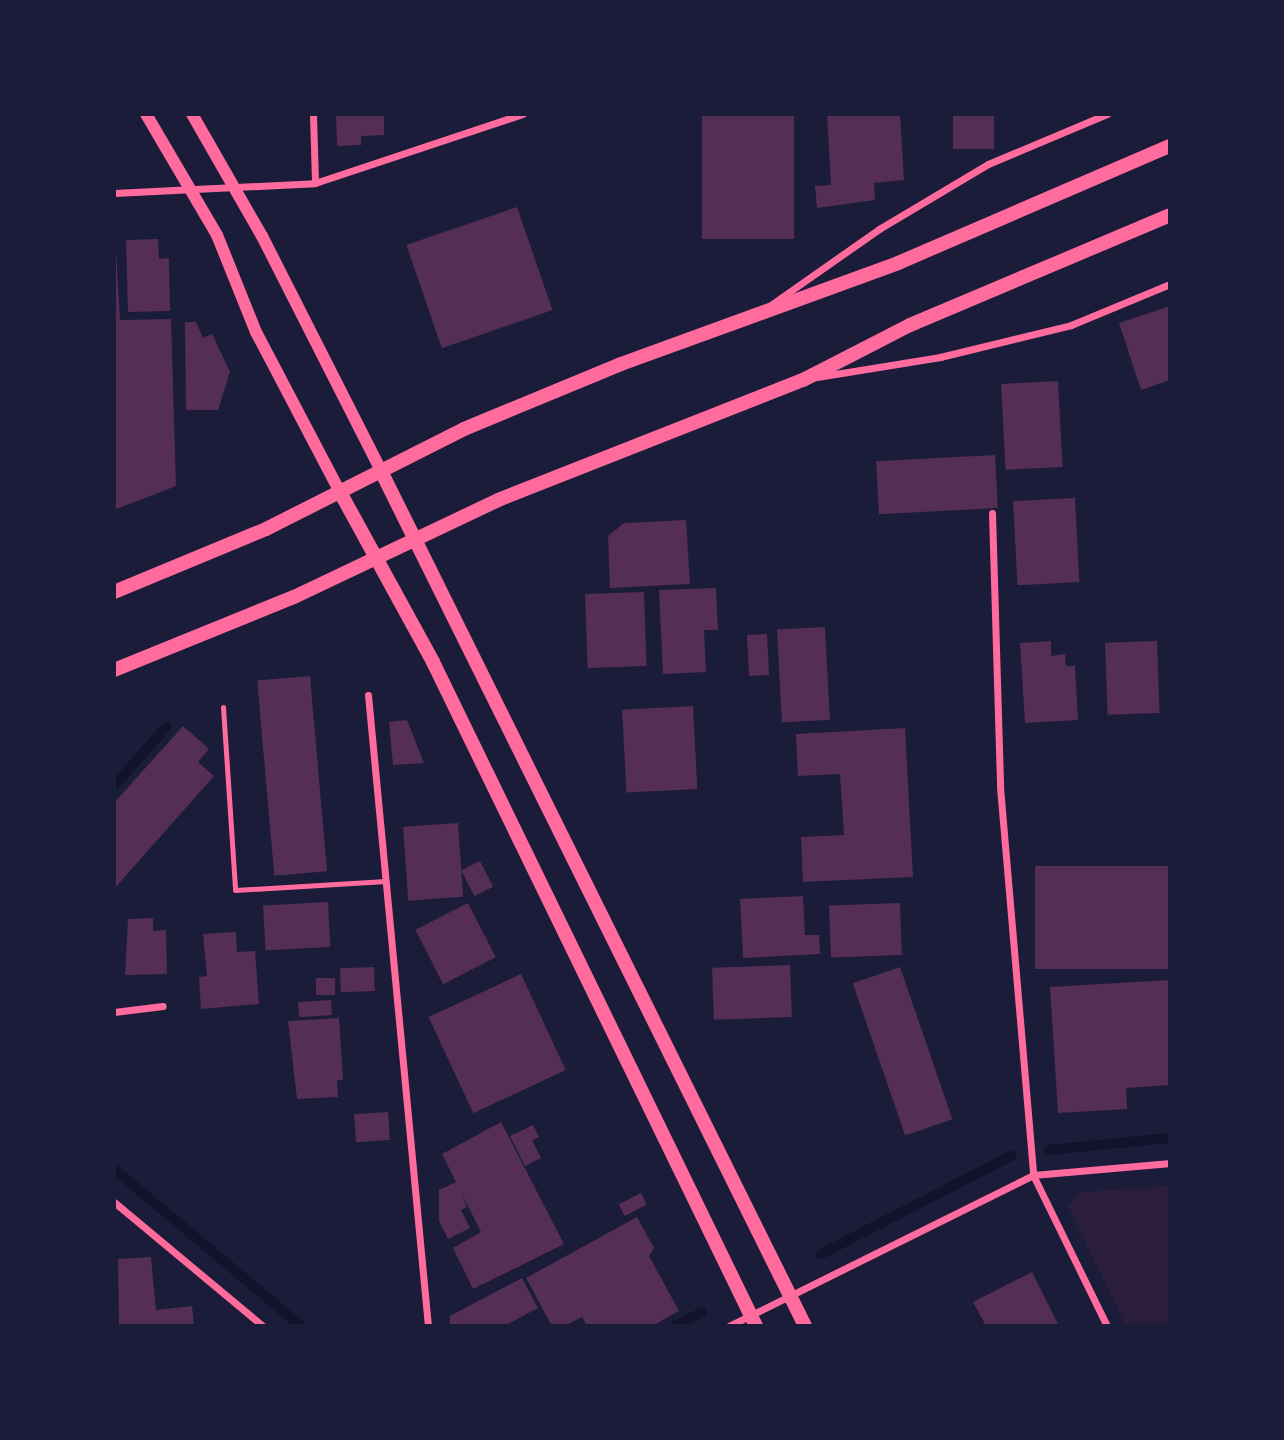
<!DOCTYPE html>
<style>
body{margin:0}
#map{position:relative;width:1284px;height:1440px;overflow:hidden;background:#1b1b3a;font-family:Merriweather,serif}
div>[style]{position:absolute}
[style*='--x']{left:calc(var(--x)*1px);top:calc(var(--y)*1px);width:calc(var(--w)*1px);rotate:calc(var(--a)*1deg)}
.green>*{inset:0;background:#2a1e3b}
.stream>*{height:10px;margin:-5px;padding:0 5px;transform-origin:5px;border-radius:5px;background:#12122b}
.building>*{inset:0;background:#542f53;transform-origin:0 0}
.service>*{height:5px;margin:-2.5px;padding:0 2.5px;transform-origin:2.5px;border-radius:2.5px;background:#ff6b9d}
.minor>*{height:7px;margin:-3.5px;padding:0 3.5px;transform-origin:3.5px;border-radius:3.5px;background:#ff6b9d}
.tertiary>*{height:12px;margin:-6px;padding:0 6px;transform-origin:6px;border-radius:6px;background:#ff6b9d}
.secondary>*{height:14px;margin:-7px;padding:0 7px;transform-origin:7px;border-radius:7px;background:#ff6b9d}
span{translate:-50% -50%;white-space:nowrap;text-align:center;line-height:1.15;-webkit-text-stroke:7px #1b1b3a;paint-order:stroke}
.frame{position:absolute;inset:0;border:116px solid #1b1b3a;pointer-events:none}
</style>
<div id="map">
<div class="green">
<div style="clip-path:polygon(1170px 1186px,1170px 1326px,1126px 1326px,1068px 1206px,1080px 1192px)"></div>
</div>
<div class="stream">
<div style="--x:114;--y:786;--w:79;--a:-48.6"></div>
<div style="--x:1049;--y:1150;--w:122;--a:-5.7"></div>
<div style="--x:114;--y:1169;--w:244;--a:40"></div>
<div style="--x:821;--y:1254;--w:214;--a:-27.3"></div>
<div style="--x:675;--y:1326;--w:30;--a:-26"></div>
</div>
<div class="building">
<div style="clip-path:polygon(336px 114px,384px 114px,384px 135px,361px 136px,361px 145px,337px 146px)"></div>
<div style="left:702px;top:114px;width:92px;height:125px"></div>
<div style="clip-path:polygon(827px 114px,900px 114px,904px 180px,874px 183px,875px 200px,817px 208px,815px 186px,831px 185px)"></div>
<div style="left:953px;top:114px;width:41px;height:35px"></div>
<div style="left:517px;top:207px;width:109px;height:117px;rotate:71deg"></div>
<div style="clip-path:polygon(114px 215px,120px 320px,171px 319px,176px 486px,114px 510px)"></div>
<div style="clip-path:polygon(158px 239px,159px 259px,169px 258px,170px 311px,128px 312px,126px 240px)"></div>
<div style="clip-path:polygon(1170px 306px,1170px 380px,1141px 390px,1119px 323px)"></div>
<div style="clip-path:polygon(185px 322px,196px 322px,203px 338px,212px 334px,230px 372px,218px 410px,186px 410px)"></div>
<div style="left:1058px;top:381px;width:86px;height:57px;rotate:87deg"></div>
<div style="left:995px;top:455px;width:53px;height:119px;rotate:87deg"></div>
<div style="left:1075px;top:498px;width:84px;height:62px;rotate:87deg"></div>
<div style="clip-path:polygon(686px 520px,690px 584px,610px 588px,608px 536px,624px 523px)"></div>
<div style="clip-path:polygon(716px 588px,718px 630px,704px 630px,706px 672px,663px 674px,659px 590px)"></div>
<div style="left:644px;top:592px;width:74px;height:59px;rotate:88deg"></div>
<div style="left:825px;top:627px;width:93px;height:48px;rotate:87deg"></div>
<div style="left:767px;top:634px;width:41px;height:20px;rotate:87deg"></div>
<div style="clip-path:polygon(1051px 641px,1051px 656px,1065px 654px,1066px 666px,1075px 666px,1078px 720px,1025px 723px,1020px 643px)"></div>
<div style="left:1157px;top:641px;width:72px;height:52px;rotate:88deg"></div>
<div style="left:310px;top:676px;width:196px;height:53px;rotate:85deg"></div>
<div style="left:693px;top:706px;width:83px;height:71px;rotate:87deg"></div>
<div style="clip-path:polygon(407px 720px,424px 763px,393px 765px,389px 722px)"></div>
<div style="clip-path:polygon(183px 726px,209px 749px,198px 762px,214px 776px,114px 889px,114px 803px)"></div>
<div style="clip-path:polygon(905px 728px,913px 877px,803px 882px,801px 837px,844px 835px,840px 774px,798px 776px,796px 734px)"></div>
<div style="left:458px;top:823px;width:74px;height:55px;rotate:86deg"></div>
<div style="left:480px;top:861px;width:29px;height:21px;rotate:63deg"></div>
<div style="left:1170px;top:866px;width:103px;height:135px;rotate:90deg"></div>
<div style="clip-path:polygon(803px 896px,805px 935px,819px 935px,820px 954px,743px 958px,740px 899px)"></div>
<div style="left:328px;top:902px;width:45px;height:65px;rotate:87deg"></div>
<div style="left:468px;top:903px;width:61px;height:59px;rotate:63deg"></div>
<div style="left:900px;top:903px;width:52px;height:71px;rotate:88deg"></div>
<div style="clip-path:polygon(153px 918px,153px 931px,166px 930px,167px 974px,125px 975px,128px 919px)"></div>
<div style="clip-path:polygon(236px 932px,237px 952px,255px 951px,259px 1004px,201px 1009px,199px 977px,207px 976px,203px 934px)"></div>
<div style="left:790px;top:965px;width:52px;height:78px;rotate:88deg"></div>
<div style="left:374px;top:967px;width:24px;height:34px;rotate:88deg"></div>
<div style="left:900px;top:967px;width:161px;height:50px;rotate:71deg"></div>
<div style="left:521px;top:974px;width:106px;height:102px;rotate:65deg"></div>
<div style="left:316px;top:978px;width:19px;height:17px"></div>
<div style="clip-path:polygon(1170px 980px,1170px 1085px,1126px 1088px,1127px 1109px,1058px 1113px,1050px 987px)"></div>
<div style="left:331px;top:1000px;width:15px;height:33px;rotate:86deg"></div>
<div style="clip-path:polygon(339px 1018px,343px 1080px,337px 1080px,338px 1097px,297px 1099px,288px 1021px)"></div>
<div style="left:388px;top:1112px;width:28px;height:34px;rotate:86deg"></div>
<div style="clip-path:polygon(501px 1122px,564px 1244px,473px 1289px,453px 1248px,481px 1232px,461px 1192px,467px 1207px,461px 1210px,470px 1228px,448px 1239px,439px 1221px,439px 1190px,456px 1182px,442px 1154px)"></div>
<div style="clip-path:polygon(533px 1125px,539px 1137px,532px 1140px,541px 1158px,525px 1166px,510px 1136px)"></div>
<div style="left:641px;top:1193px;width:13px;height:25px;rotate:63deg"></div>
<div style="clip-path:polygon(637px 1217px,654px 1248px,649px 1256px,679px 1311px,652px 1326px,587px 1326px,582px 1317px,564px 1326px,552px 1326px,526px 1278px)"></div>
<div style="clip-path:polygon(151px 1257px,156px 1310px,192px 1306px,194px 1326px,119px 1326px,118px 1259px)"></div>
<div style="clip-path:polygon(1032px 1272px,1059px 1326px,986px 1326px,973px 1302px)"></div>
<div style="clip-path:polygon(522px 1278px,538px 1308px,504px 1326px,450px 1326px,450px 1316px)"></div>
</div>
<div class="service">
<div style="--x:223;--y:707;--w:183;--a:86.2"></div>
<div style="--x:235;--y:890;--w:151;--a:-3.4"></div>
</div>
<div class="minor">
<div style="--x:313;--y:114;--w:69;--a:88.3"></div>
<div style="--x:114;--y:193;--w:201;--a:-2.8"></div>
<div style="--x:315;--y:183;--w:219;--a:-18.4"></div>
<div style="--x:772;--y:304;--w:131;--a:-35"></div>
<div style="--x:879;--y:229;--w:127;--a:-30.8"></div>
<div style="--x:988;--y:164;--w:129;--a:-22.8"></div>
<div style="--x:817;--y:377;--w:125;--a:-9.2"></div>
<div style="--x:940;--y:357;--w:135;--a:-13.7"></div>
<div style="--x:1071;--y:325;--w:107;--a:-22.5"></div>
<div style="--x:992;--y:513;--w:274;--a:88.3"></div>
<div style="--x:1000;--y:787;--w:389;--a:85.1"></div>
<div style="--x:1033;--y:1175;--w:168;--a:63.9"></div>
<div style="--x:368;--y:695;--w:634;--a:84.57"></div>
<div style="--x:114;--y:1012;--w:49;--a:-7"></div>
<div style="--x:114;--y:1202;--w:194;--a:39.8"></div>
<div style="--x:729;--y:1326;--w:339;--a:-26.4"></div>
<div style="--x:1033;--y:1175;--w:138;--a:-5"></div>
</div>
<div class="tertiary">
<div style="--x:146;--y:114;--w:140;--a:59.6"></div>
<div style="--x:217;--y:235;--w:105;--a:68.1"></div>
<div style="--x:256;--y:332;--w:181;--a:62.3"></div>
<div style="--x:192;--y:114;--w:141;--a:60.2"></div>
<div style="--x:262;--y:236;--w:263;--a:63.1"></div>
</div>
<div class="secondary">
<div style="--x:381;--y:471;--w:954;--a:63.62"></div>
<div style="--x:340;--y:492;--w:194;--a:61.3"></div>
<div style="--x:433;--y:662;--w:738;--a:64.06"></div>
<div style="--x:114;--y:592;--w:165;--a:-22.5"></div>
<div style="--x:266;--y:529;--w:222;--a:-26.8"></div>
<div style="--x:464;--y:429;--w:170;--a:-22.5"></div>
<div style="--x:621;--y:364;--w:295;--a:-20"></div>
<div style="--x:898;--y:263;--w:296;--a:-23.3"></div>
<div style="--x:114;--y:670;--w:194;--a:-22.1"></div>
<div style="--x:294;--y:597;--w:226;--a:-25.4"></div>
<div style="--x:498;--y:500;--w:328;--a:-21.5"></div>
<div style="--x:803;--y:380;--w:120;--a:-27.2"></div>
<div style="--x:910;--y:325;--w:282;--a:-22.9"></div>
</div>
<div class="frame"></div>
</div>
